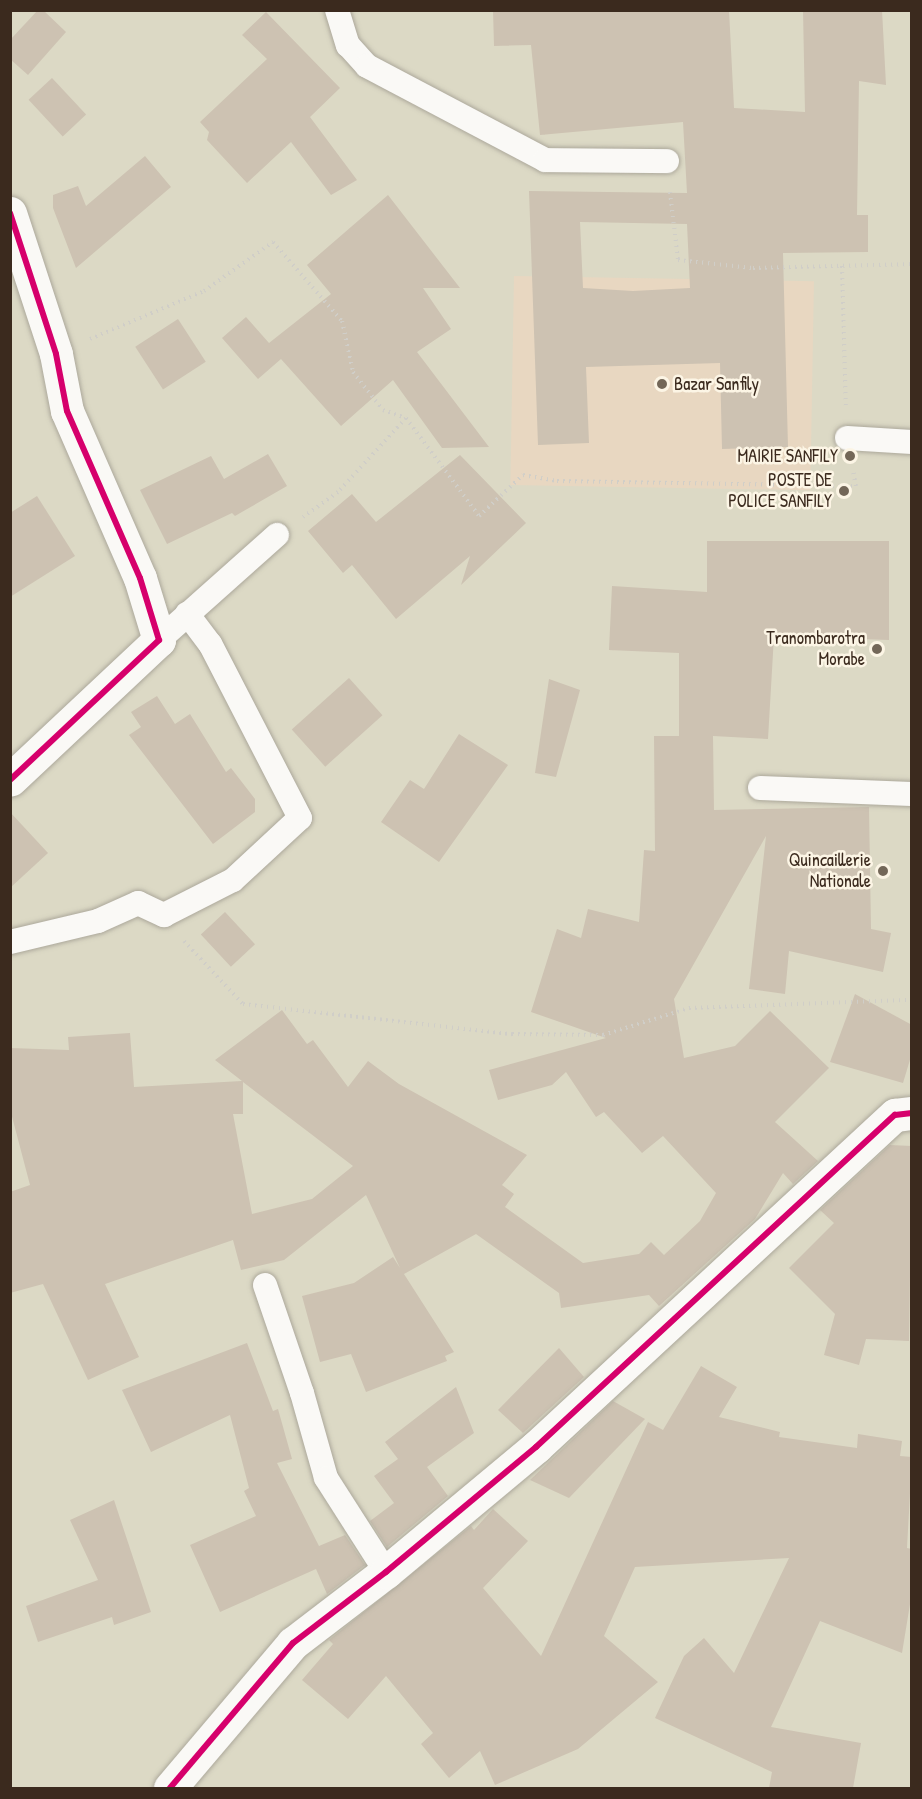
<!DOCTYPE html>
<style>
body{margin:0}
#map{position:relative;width:922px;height:1799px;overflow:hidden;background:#dcd9c5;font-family:"Patrick Hand",sans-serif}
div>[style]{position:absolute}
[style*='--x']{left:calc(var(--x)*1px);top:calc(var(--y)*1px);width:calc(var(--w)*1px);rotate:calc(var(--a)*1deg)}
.built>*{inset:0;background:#e8d7c1;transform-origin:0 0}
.building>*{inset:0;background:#cdc2b2;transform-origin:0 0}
.path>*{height:4px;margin-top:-2px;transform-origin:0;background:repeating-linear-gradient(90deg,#d0cec8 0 1.5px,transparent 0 6px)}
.roads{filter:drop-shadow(0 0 2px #aca89b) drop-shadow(0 0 2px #aca89b)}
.lane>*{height:24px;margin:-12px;padding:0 12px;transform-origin:12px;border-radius:12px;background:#faf9f6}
.street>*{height:33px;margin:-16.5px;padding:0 16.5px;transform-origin:16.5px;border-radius:16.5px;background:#faf9f6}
.cycleway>*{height:6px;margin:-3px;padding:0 3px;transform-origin:3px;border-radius:3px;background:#d6006c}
.dots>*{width:16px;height:16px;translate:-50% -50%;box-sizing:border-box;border:3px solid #fcf5e5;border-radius:50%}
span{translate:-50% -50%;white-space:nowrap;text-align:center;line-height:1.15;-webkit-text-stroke:5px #fcf5e5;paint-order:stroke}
.poi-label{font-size:18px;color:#3b2a1e}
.left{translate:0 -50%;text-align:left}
.right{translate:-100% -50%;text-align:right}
.frame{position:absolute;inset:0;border:12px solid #3b2a1e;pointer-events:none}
</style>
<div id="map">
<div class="built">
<div style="left:514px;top:276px;width:300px;height:209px;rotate:1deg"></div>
</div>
<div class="building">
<div style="clip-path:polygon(38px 10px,43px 10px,66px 32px,28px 75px,10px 59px,10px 40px)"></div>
<div style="clip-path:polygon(evenodd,493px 10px,729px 10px,734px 108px,805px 112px,803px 10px,882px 10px,886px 85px,859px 81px,857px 215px,868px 215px,868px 252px,783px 253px,788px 447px,722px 449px,720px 363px,586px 367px,589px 443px,538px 445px,529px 191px,687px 193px,683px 122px,540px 135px,531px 45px,494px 46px,493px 10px,580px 222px,687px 224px,690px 288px,633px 291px,583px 288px,580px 222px)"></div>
<div style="clip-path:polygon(266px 12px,340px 88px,310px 117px,357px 180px,331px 195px,291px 142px,247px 183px,207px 140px,209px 132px,200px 122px,267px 59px,242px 35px)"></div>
<div style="left:52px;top:78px;width:50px;height:32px;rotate:47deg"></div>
<div style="clip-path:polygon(145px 156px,171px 187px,76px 268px,53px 208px,53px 195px,78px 186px,86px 206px)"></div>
<div style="clip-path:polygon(388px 195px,460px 288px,423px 288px,451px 329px,417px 352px,489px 447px,442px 448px,393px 380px,341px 426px,281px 359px,258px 379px,222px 338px,246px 317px,269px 343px,331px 294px,307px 265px)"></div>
<div style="left:178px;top:319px;width:51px;height:51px;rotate:57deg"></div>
<div style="clip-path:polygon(268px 454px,287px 486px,235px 516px,232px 513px,167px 544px,140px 490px,211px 456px,224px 479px)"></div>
<div style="clip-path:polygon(460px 455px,526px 523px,461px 585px,470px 556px,396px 619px,352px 565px,343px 573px,308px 531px,352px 494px,376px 522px)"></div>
<div style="clip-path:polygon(37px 496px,75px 556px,10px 597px,10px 513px)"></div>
<div style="clip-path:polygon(evenodd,707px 541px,889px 541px,889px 640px,774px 636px,768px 739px,713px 736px,714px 810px,869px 807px,871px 929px,891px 933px,883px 972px,789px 951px,785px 994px,749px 989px,766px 836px,674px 999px,684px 1058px,735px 1046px,770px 1011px,829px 1068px,775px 1122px,818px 1161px,793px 1184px,783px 1173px,755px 1219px,659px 1306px,649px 1295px,561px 1308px,559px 1293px,476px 1234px,404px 1274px,454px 1352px,445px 1356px,447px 1361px,366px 1392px,351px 1354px,320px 1362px,302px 1296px,354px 1283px,393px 1257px,400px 1268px,366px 1195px,284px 1260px,241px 1270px,233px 1240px,105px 1284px,139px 1357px,88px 1380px,43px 1284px,10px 1293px,10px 1192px,30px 1185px,10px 1109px,10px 1048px,69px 1050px,68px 1037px,130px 1033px,134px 1087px,242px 1081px,215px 1060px,282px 1010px,307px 1044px,313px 1040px,348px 1087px,368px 1061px,399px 1084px,527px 1155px,502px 1185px,514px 1194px,505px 1207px,583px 1263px,639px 1254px,651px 1242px,664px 1255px,700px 1221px,716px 1193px,663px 1136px,642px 1153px,604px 1112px,596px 1117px,566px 1072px,552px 1085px,498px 1100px,489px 1070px,606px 1038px,531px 1012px,557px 929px,581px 938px,588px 909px,639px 922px,644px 850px,655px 851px,654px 736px,679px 736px,679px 653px,609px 650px,612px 586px,707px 592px,707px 541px,243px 1082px,353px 1166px,312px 1199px,252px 1214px,233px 1114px,243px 1114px,243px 1082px)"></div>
<div style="left:349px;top:678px;width:50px;height:77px;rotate:48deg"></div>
<div style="clip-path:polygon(549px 679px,580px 690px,556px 777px,535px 773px)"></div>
<div style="clip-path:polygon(157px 696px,175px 724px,190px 714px,226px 772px,231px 768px,255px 799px,255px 812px,213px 844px,129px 735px,141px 727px,131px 712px)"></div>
<div style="clip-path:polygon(459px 734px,508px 765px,439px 862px,381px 822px,410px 780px,424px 789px)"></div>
<div style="clip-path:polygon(10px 812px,48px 853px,10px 888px)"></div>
<div style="left:225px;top:912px;width:44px;height:33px;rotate:47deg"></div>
<div style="clip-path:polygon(855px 994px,912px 1025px,912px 1053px,903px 1083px,830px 1062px)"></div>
<div style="clip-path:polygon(890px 1145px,912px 1146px,909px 1341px,866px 1339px,859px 1365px,824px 1355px,835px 1314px,789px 1268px,834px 1223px,820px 1210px)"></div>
<div style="clip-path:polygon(247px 1343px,273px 1411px,278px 1409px,292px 1459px,277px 1463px,319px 1546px,345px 1535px,365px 1565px,327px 1594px,316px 1569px,220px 1612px,190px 1545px,256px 1516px,244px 1491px,249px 1488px,230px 1415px,151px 1452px,122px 1390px)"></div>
<div style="clip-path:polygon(559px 1348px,584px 1377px,523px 1433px,498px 1410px)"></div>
<div style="clip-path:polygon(701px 1366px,737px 1387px,719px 1417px,780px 1432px,779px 1437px,857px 1448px,858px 1434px,902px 1441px,900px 1456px,912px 1457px,907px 1548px,912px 1549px,912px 1592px,902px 1653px,820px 1621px,771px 1727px,861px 1743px,853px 1788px,769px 1788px,772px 1772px,655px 1718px,684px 1656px,704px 1638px,734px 1673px,789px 1558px,635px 1567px,604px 1636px,658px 1682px,578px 1749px,495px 1785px,480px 1751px,449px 1778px,421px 1744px,433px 1733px,386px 1676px,348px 1719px,302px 1680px,333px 1644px,329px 1640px,471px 1526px,474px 1530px,493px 1509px,528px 1541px,483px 1588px,541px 1656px,648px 1422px,663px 1430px)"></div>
<div style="clip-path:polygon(456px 1387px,474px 1433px,427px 1467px,448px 1496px,387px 1547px,370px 1521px,394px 1503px,374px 1476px,398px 1459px,385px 1442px)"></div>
<div style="clip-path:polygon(613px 1401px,645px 1419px,569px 1498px,530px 1480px)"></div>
<div style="clip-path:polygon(114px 1500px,151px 1612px,114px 1625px,112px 1617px,38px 1642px,26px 1606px,98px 1580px,70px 1520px)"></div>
</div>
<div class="path">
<div style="--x:670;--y:192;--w:68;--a:83.3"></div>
<div style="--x:678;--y:260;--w:75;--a:6.1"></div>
<div style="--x:753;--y:268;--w:159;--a:-1.4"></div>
<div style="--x:842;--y:266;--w:140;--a:88.4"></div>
<div style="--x:90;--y:339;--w:124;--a:-22.8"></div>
<div style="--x:204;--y:291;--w:85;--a:-35.4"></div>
<div style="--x:273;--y:242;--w:105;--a:48.9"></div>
<div style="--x:342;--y:321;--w:52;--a:77.8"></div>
<div style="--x:353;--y:372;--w:48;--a:51.7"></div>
<div style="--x:383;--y:410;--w:24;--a:19"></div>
<div style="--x:406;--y:418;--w:100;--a:132.6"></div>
<div style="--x:338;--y:492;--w:43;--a:144.5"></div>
<div style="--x:406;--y:418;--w:122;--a:53.3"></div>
<div style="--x:479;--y:516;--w:60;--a:-43"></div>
<div style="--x:523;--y:475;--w:35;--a:10"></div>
<div style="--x:557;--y:481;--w:299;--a:1"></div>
<div style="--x:856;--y:486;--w:16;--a:-101"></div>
<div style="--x:184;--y:941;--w:86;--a:46.9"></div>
<div style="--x:243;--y:1004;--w:271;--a:6.4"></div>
<div style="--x:512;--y:1034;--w:91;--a:0.6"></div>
<div style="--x:603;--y:1035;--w:90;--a:-17.4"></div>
<div style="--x:689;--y:1008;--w:223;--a:-2.1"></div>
</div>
<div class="roads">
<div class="lane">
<div style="--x:337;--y:10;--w:37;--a:73"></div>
<div style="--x:348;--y:45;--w:28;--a:48"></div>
<div style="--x:367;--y:66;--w:201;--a:27.8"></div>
<div style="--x:545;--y:160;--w:122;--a:0.5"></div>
<div style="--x:847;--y:438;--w:65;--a:3.5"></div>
<div style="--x:159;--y:640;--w:158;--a:-41.7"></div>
<div style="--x:760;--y:788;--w:152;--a:2.3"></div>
<div style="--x:10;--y:942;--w:90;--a:-13.4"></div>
<div style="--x:98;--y:921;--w:44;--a:-24.2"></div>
<div style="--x:138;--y:903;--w:29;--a:25"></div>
<div style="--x:164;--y:915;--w:77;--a:-26.9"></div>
<div style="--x:233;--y:880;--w:91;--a:-42.8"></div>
<div style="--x:300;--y:818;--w:196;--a:-117.3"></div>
<div style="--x:210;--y:644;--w:38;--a:-127"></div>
<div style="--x:265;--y:1285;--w:114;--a:71.1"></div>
<div style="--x:302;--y:1393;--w:88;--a:74.2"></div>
<div style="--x:326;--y:1478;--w:112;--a:57.4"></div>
</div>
<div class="street">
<div style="--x:10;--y:213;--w:148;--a:71.9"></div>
<div style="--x:56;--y:354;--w:58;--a:79.1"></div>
<div style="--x:67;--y:411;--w:182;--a:66.4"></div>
<div style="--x:140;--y:578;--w:65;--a:73"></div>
<div style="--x:159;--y:640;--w:204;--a:136.8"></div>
<div style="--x:170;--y:1788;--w:190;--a:-49.7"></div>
<div style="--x:293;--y:1643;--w:117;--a:-37.4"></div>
<div style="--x:386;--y:1572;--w:195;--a:-39.8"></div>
<div style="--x:536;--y:1447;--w:489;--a:-42.8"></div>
<div style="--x:895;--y:1115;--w:17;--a:-7"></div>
</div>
</div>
<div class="cycleway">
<div style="--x:10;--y:213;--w:148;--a:71.9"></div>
<div style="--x:56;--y:354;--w:58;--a:79.1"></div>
<div style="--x:67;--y:411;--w:182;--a:66.4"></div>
<div style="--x:140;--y:578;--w:65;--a:73"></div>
<div style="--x:159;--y:640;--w:204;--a:136.8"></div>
<div style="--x:170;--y:1788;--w:190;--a:-49.7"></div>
<div style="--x:293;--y:1643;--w:117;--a:-37.4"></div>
<div style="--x:386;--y:1572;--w:195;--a:-39.8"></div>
<div style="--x:536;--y:1447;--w:489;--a:-42.8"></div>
<div style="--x:895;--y:1115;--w:17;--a:-7"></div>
</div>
<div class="dots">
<div style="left:662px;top:384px;background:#736758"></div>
<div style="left:850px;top:456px;background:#736758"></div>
<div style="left:844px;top:491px;background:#736758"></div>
<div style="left:877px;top:649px;background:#736758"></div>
<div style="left:883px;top:871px;background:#736758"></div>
</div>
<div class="poi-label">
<span class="left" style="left:674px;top:384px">Bazar Sanfily</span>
<span class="right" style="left:838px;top:456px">MAIRIE SANFILY</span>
<span class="right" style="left:832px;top:491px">POSTE DE<br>POLICE SANFILY</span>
<span class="right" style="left:865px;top:649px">Tranombarotra<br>Morabe</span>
<span class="right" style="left:871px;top:871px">Quincaillerie<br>Nationale</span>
</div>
<div class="frame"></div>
</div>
